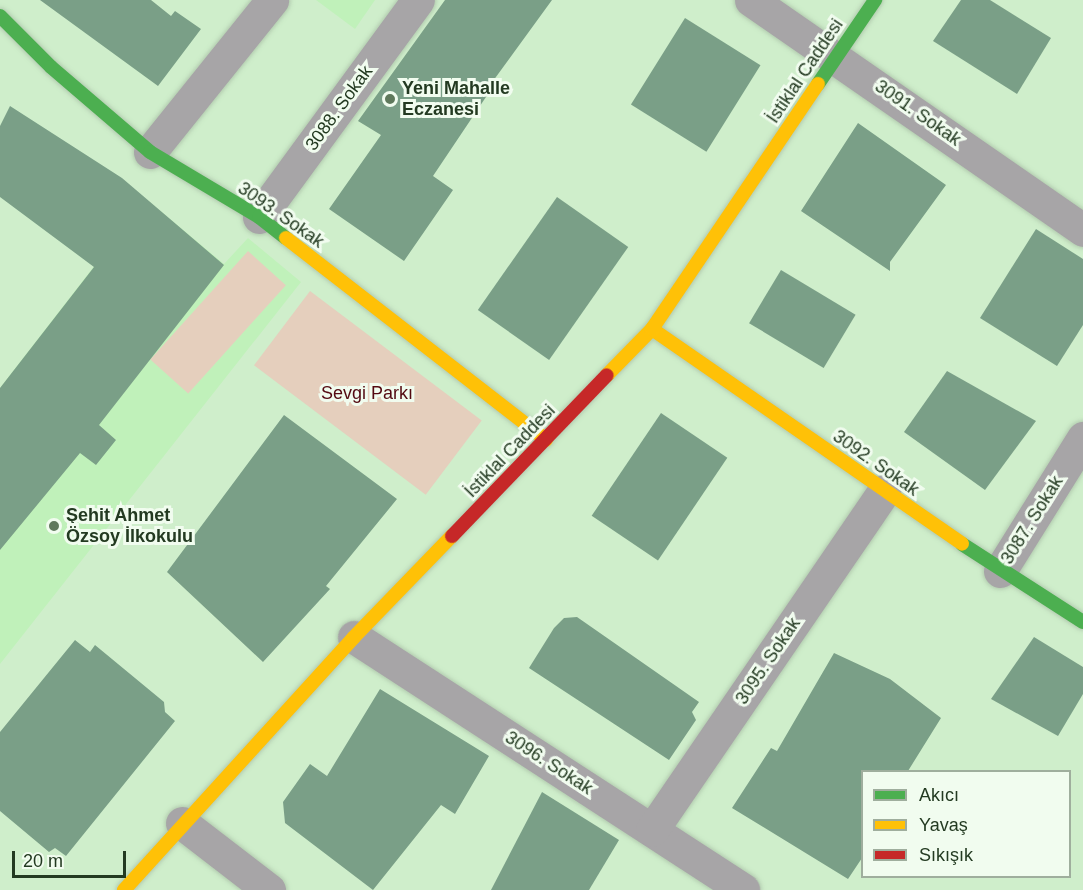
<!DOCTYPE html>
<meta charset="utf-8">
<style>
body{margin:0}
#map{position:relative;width:1083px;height:890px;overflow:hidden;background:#cfeecb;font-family:Arial,sans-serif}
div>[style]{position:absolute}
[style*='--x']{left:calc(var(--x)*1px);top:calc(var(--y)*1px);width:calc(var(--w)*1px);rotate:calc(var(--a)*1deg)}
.built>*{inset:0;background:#c0f1ba}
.green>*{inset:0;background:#e5cfbd;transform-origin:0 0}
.building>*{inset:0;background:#7a9f87;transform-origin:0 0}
.roads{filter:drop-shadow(0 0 2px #b2cbaf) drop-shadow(0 0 2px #b2cbaf)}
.street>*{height:33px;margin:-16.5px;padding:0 16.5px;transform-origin:16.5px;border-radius:16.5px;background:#a7a5a7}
.fast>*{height:14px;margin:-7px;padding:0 7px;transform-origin:7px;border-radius:7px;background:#4caf50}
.slow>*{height:14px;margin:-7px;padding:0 7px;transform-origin:7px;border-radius:7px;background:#ffc107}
.jam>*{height:14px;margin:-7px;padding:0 7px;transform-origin:7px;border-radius:7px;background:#c62828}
.dots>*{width:16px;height:16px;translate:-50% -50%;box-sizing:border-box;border:3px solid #f1fcef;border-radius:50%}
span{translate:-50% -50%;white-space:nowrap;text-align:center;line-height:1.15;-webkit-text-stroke:6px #f1fcef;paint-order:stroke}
.street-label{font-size:18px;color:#233a21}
.poi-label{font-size:18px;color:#233a21;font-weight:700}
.left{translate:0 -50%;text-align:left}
.park-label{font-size:18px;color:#530911}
.legend{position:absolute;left:861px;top:770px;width:210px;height:108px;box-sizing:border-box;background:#f1fcef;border:2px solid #9fae9d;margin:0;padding:8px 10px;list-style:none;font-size:18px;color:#233a21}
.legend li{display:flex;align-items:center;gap:12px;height:30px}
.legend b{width:30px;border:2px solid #9fae9d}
.scale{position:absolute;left:12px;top:851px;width:114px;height:27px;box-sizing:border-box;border:3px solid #233a21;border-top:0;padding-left:8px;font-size:18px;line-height:21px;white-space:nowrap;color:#233a21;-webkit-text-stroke:4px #f1fcef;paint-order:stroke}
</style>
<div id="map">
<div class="built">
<div style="clip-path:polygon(316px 0,375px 0,355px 29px)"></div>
<div style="clip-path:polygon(146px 199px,224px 264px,248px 238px,301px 282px,0 664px,0 388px)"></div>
</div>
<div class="green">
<div style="left:248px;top:251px;width:51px;height:146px;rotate:42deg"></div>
<div style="left:310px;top:291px;width:215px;height:93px;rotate:37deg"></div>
</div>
<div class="building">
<div style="clip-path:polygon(40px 0,151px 0,171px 16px,175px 11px,201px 29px,158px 86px)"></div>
<div style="clip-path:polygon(445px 0,552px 0,485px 92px,488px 94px,433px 176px,453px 190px,404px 261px,329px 209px,381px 135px,358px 121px)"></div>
<div style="clip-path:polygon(961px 0,990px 0,1051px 38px,1017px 94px,933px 41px)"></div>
<div style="left:685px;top:18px;width:89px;height:102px;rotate:32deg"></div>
<div style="clip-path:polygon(10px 106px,122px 178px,224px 265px,99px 425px,116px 440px,96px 465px,80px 453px,0 550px,0 388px,94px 267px,0 197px,0 126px)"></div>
<div style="clip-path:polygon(858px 123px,946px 185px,890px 262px,890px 271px,801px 211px)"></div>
<div style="left:557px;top:197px;width:87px;height:138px;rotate:35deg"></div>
<div style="clip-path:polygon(1036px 229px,1083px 259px,1083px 325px,1057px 366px,980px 318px)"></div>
<div style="left:781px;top:270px;width:87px;height:62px;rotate:31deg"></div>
<div style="clip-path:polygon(947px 371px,1036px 421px,985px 490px,904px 432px)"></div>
<div style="left:661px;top:413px;width:80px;height:124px;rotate:34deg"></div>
<div style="clip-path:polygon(284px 415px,397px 499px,326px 586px,330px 589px,263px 662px,167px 572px)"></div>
<div style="clip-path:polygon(577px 617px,699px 702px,692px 712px,696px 720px,669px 760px,529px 668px,554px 628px,564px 618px)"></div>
<div style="clip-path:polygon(1034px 637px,1083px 667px,1083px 694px,1058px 736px,991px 699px)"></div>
<div style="clip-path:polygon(75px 640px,90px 652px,95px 645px,164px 702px,165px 712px,175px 721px,66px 856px,55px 848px,49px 852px,0 811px,0 732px)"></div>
<div style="clip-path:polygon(834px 653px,890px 679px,941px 718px,908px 771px,862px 771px,862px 858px,848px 879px,732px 808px,771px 748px,777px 751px)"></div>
<div style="clip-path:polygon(380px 689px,489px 756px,455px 814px,441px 805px,373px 890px,285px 823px,283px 802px,310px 764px,327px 776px)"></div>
<div style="clip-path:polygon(542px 792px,619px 840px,589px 890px,491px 890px)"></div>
</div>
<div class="roads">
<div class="street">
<div style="--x:751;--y:0;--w:404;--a:34.7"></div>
<div style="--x:150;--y:152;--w:195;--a:-51.2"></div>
<div style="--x:259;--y:217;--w:269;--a:-53.8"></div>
<div style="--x:1000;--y:571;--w:157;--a:-58"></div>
<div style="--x:354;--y:637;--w:464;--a:33"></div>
<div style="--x:182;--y:823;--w:110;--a:37.6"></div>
<div style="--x:652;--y:830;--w:411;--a:-55.6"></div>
</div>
<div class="fast">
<div style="--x:0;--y:16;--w:72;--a:45"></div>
<div style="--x:51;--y:67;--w:130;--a:40.6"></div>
<div style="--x:150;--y:152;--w:127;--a:30.8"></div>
<div style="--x:259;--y:217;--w:34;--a:38"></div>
<div style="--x:818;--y:84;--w:102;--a:-55.8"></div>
<div style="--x:962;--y:544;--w:144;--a:32.8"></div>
</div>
<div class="slow">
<div style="--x:286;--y:238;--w:329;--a:37.8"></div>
<div style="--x:652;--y:329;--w:377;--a:34.7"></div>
<div style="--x:607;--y:375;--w:64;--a:-45.6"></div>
<div style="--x:652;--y:329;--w:296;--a:-55.9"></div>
<div style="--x:124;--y:890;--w:342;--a:-47.7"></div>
<div style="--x:354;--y:637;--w:141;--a:-45.9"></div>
</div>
<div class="jam">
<div style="--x:452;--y:536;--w:223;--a:-46.1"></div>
</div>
</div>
<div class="dots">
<div style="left:390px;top:99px;background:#5f795c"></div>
<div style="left:54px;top:526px;background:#5f795c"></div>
</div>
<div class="street-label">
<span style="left:805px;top:71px;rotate:-56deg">İstiklal Caddesi</span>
<span style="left:339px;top:108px;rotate:-54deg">3088. Sokak</span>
<span style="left:918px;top:113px;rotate:35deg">3091. Sokak</span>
<span style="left:281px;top:215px;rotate:35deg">3093. Sokak</span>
<span style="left:510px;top:451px;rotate:-46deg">İstiklal Caddesi</span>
<span style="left:876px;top:463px;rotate:35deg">3092. Sokak</span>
<span style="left:1032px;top:520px;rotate:-58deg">3087. Sokak</span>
<span style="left:768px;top:661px;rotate:-56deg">3095. Sokak</span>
<span style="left:549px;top:763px;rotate:33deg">3096. Sokak</span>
</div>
<div class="poi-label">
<span class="left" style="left:402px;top:99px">Yeni Mahalle<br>Eczanesi</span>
<span class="left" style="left:66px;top:526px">Şehit Ahmet<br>Özsoy İlkokulu</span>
</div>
<div class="park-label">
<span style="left:367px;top:393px">Sevgi Parkı</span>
</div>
<ul class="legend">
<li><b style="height:8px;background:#4caf50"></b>Akıcı</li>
<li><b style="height:8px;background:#ffc107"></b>Yavaş</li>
<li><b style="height:8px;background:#c62828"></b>Sıkışık</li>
</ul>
<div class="scale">20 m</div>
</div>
